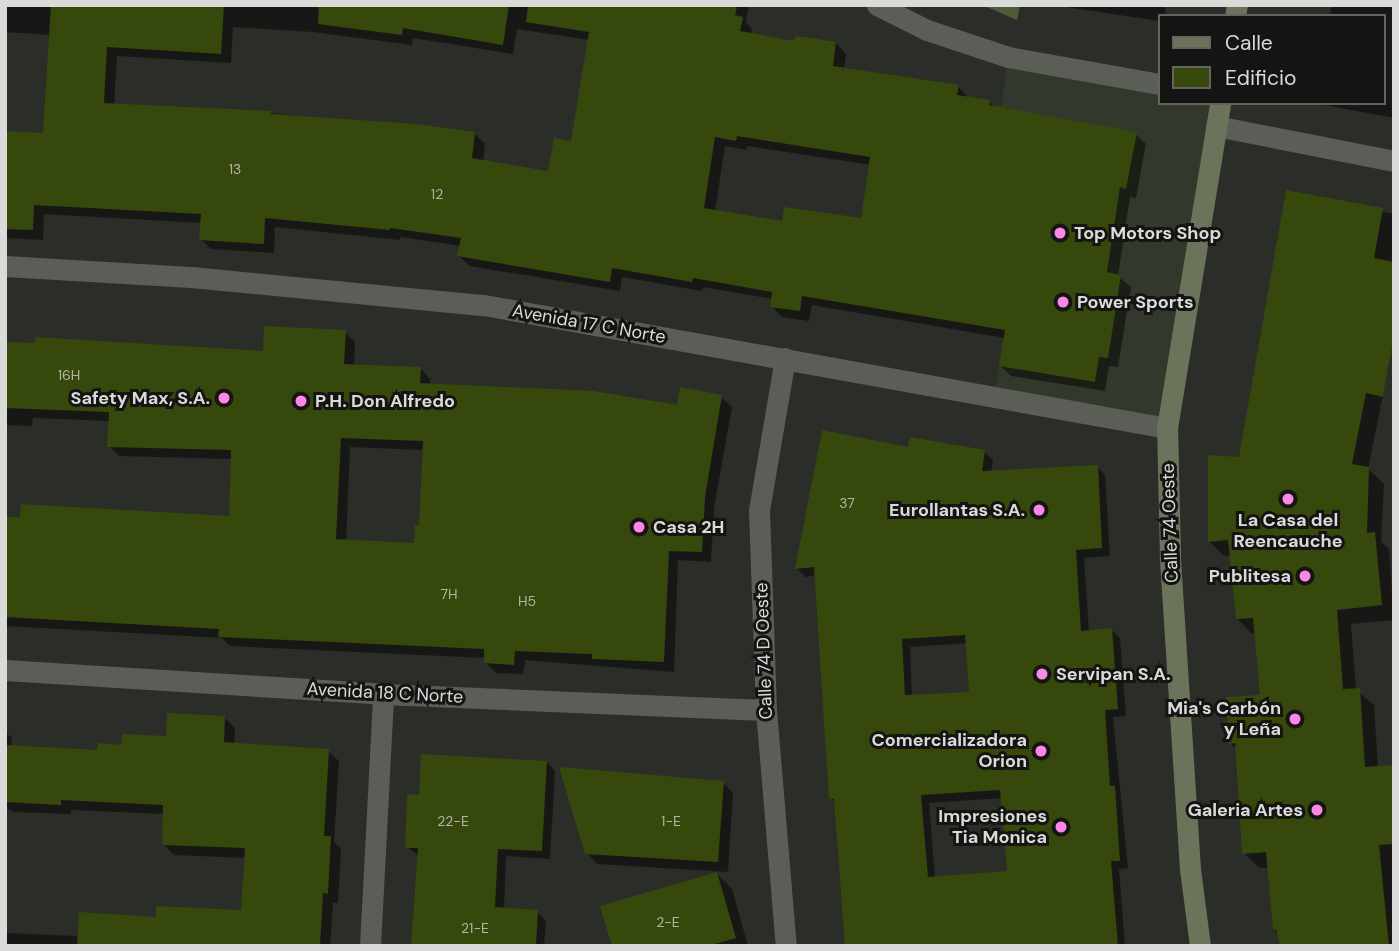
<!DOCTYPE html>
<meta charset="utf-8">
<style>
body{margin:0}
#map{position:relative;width:1399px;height:951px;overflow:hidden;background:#2b2d28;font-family:"DM Sans",sans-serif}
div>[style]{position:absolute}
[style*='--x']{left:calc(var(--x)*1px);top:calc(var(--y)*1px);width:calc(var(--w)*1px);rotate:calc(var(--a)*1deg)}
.built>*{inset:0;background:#33382c}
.green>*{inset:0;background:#4f5b3a}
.shadow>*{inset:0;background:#0007}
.building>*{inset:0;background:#37480d}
.street>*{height:21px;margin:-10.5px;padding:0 10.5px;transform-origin:10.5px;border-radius:10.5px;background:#5b5e57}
.secondary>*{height:21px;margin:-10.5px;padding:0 10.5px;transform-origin:10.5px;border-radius:10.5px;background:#6b745b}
.dots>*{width:19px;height:19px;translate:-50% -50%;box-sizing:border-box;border:4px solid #141513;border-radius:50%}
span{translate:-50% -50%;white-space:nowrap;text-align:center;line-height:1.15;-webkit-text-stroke:6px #141513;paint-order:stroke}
.number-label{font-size:14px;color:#b1b6a5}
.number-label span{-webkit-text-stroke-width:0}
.poi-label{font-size:18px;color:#dadbd8;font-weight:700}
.left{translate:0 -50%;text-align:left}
.right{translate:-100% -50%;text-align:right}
.street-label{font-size:18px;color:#dadbd8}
.frame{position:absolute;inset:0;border:7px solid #dadbd8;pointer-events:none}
.legend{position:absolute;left:1158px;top:14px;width:228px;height:91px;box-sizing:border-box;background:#141513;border:2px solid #636462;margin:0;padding:9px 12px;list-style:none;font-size:21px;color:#dadbd8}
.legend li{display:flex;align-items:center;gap:14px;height:35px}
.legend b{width:35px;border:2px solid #636462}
</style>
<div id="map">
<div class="built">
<div style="clip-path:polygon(1008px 57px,1159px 84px,1159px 103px,1220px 103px,1167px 428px,994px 397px,1017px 258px,992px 177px)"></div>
</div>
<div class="green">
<div style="clip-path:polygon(982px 5px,1020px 5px,1017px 20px)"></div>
</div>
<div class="shadow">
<div style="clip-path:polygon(evenodd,5px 5px,749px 5px,746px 22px,752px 29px,751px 35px,794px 43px,836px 43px,846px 54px,844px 69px,958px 86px,968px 98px,989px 102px,995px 108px,1136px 134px,1146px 144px,1136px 198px,1130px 197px,1118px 276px,1131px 287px,1118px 367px,1109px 366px,1105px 391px,1011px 376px,1001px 366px,1005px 338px,812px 305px,809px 321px,782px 317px,772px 306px,773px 299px,703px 287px,702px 291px,622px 277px,620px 291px,470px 266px,459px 256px,461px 246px,400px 237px,400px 240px,275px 227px,274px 253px,211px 249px,201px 239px,202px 223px,44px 214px,43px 240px,5px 238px,5px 133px,45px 134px,51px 35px,5px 32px,5px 5px,233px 27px,313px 32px,412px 45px,413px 38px,513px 54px,517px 29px,590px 40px,572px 143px,550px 173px,483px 162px,485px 144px,475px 134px,270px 113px,114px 106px,117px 56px,231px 63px,233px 27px,5px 5px,725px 146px,747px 150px,747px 146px,871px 165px,862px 220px,784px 223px,715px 211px,725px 146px)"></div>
<div style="clip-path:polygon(1053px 5px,1166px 5px,1164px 16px,1159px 16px,1159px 21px)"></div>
<div style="clip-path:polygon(1331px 5px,1394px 5px,1394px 118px,1313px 103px,1383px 103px,1383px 16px,1330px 16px)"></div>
<div style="clip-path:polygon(1287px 193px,1394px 214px,1394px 288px,1389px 365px,1368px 469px,1384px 484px,1381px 542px,1389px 549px,1394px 620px,1351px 624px,1356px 690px,1374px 705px,1378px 768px,1394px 767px,1394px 946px,1281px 946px,1275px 929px,1269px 868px,1259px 868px,1244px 853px,1237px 750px,1230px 743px,1262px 696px,1256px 633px,1252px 634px,1237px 618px,1231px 556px,1224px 556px,1209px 541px,1241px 458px)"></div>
<div style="clip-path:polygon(evenodd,345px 332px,355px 342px,354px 366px,420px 368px,430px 379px,430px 385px,678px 407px,721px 397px,732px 407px,714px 508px,711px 562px,678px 560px,674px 672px,525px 660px,523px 674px,496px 673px,486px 663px,486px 658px,230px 646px,222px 638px,5px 626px,5px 519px,231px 517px,232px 459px,119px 456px,109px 446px,110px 421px,33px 418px,32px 426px,5px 425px,5px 343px,264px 353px,345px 332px,350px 447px,424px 450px,420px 527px,416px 545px,346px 541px,350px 447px)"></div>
<div style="clip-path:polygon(evenodd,910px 449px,984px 452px,993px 460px,991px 473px,1097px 467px,1105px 475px,1110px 556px,1084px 558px,1089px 632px,1112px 630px,1120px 638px,1126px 716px,1113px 717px,1128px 868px,1119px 869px,1125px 946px,847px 946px,836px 803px,831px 798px,816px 575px,805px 577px,797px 568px,910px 449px,967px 643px,970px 694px,912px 697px,910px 647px,967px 643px,910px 449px,1003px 798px,1009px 873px,935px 879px,929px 803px,1003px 798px)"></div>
<div style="clip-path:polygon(225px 718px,235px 728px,234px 745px,328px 751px,339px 761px,334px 842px,341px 848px,338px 903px,333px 903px,330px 946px,5px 946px,5px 933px,79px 936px,157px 919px,243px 912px,246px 858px,174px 855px,163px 844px,165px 814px,71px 810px,71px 814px,15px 812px,5px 808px,5px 732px,12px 738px,11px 747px,99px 751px,168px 737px)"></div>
<div style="clip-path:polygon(547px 762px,555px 771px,550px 859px,506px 856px,504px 909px,537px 912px,546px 921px,544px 946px,413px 946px,419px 856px,407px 847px,421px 797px)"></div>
<div style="clip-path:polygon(723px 782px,733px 793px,728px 872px,597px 864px,587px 853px)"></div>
<div style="clip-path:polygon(717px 874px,732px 889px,748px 946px,614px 946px)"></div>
</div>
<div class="building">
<div style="clip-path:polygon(evenodd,51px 5px,224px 5px,221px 54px,107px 47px,104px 103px,271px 111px,271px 114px,417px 124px,475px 132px,472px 158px,548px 171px,554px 138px,571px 141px,589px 32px,526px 22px,528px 5px,737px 5px,735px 15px,743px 17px,740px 31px,793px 41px,797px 36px,836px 42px,833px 66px,959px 85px,957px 95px,990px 100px,989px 105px,1137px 132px,1126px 189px,1120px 187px,1107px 272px,1121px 275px,1108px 358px,1099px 357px,1095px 382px,999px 366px,1005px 330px,802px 296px,800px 311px,770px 307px,772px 292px,693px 278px,692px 282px,612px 268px,610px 282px,457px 256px,461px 238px,390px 228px,390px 230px,265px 218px,264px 244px,199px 240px,201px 214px,34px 205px,33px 230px,5px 229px,5px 131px,43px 133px,51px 5px,737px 136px,870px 157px,861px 218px,784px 207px,782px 221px,704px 208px,715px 137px,736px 141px,737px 136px)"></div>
<div style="clip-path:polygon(319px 5px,509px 5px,503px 45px,403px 28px,402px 35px,318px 24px)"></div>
<div style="clip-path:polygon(1286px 190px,1383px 208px,1374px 258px,1394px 262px,1394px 335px,1383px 397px,1366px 393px,1352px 464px,1369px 467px,1367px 533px,1375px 532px,1382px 605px,1337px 610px,1343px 689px,1360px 688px,1365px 767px,1394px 765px,1394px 844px,1379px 845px,1389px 946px,1280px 946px,1276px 929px,1273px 930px,1266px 852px,1242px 854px,1235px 743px,1229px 744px,1226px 697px,1260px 695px,1253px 618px,1236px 619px,1228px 540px,1208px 542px,1208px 455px,1239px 457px)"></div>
<div style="clip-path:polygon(evenodd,264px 326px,346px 330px,344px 364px,421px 367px,420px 383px,593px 391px,677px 405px,680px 387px,722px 395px,705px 497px,702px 552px,669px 551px,664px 662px,592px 659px,592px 654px,515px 651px,514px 665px,484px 663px,484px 649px,218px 637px,219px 629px,5px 617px,5px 517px,20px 517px,21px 504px,229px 516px,231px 450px,107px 447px,109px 412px,5px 408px,5px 342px,35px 343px,35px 337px,263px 351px,264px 326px,341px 438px,423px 441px,419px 526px,415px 525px,414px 543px,336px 539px,341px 438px)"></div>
<div style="clip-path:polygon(evenodd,822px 430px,908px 447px,910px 437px,985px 450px,982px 471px,1098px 465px,1102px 548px,1076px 550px,1081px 631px,1112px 628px,1118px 709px,1105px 710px,1110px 786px,1115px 786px,1120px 861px,1111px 861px,1118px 946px,845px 946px,834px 799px,829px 799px,814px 567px,795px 569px,822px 430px,965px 635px,969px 692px,905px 695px,902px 639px,965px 635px,822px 430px,1000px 790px,1007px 871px,928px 877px,921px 795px,1000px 790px)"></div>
<div style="clip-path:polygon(167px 713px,225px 716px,224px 742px,329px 749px,324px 836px,331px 836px,328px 894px,323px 893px,320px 946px,77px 946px,79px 912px,156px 917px,156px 906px,241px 910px,245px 848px,162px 845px,163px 805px,61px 800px,61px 805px,5px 802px,5px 745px,97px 750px,98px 743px,121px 745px,122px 734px,166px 736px)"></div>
<div style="clip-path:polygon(421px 754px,547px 761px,542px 851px,498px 849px,495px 907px,538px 910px,536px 946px,411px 946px,418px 848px,405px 848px,407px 794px,419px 795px)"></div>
<div style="clip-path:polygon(559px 767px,724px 781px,718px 862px,585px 854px)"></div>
<div style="clip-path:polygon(717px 872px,736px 938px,708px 946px,612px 946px,600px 906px)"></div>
</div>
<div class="street">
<div style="--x:877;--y:5;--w:56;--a:26.6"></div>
<div style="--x:927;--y:30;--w:85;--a:18.4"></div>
<div style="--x:1008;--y:57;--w:153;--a:10.1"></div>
<div style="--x:1216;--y:126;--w:181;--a:11.1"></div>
<div style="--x:5;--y:266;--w:186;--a:3.4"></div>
<div style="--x:191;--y:277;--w:294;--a:5.5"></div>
<div style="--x:484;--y:305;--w:694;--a:10.21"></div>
<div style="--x:785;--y:358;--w:154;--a:99.7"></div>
<div style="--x:759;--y:510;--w:200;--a:88"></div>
<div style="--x:766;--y:710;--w:237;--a:85.2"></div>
<div style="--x:5;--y:670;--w:379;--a:3.6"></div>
<div style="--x:383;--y:694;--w:383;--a:2.4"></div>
<div style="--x:370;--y:946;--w:252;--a:-87"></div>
</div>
<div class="secondary">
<div style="--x:1235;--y:16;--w:11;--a:-80"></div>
<div style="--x:1200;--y:946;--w:78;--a:-97.4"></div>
<div style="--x:1190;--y:869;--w:314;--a:-93.7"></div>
<div style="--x:1170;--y:556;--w:128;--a:-91.3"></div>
<div style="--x:1167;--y:428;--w:329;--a:-80.7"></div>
</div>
<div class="dots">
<div style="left:1060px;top:233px;background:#fb87e6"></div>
<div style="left:1063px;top:302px;background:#fb87e6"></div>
<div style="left:224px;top:398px;background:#fb87e6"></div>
<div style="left:301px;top:401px;background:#fb87e6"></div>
<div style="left:1288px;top:499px;background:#fb87e6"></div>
<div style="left:1039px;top:510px;background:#fb87e6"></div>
<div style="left:639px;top:527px;background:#fb87e6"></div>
<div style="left:1305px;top:576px;background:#fb87e6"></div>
<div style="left:1042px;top:674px;background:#fb87e6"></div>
<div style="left:1295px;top:719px;background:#fb87e6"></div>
<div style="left:1041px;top:751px;background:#fb87e6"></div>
<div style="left:1317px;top:810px;background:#fb87e6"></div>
<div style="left:1061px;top:827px;background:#fb87e6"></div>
</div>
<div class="number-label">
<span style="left:235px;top:169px">13</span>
<span style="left:437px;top:194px">12</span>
<span style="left:69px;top:375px">16H</span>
<span style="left:847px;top:503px">37</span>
<span style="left:449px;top:594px">7H</span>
<span style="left:527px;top:601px">H5</span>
<span style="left:453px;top:821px">22-E</span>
<span style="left:671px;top:821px">1-E</span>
<span style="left:668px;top:922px">2-E</span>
<span style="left:475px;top:928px">21-E</span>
</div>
<div class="poi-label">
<span class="left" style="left:1074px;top:233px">Top Motors Shop</span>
<span class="left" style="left:1077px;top:302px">Power Sports</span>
<span class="right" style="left:210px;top:398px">Safety Max, S.A.</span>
<span class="left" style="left:315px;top:401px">P.H. Don Alfredo</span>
<span class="right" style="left:1025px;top:510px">Eurollantas S.A.</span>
<span style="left:1288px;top:531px">La Casa del<br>Reencauche</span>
<span class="left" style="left:653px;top:527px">Casa 2H</span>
<span class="right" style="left:1291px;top:576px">Publitesa</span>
<span class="left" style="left:1056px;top:674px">Servipan S.A.</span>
<span class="right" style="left:1281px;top:719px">Mia's Carbón<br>y Leña</span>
<span class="right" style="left:1027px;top:751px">Comercializadora<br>Orion</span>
<span class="right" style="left:1303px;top:810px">Galeria Artes</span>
<span class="right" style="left:1047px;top:827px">Impresiones<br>Tia Monica</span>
</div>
<div class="street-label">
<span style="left:589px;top:324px;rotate:10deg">Avenida 17 C Norte</span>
<span style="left:1170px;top:523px;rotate:-92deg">Calle 74 Oeste</span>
<span style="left:764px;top:651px;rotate:-92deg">Calle 74 D Oeste</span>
<span style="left:385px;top:693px;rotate:3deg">Avenida 18 C Norte</span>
</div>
<div class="frame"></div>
<ul class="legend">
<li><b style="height:9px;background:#6b745b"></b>Calle</li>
<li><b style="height:19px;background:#37480d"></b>Edificio</li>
</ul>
</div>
